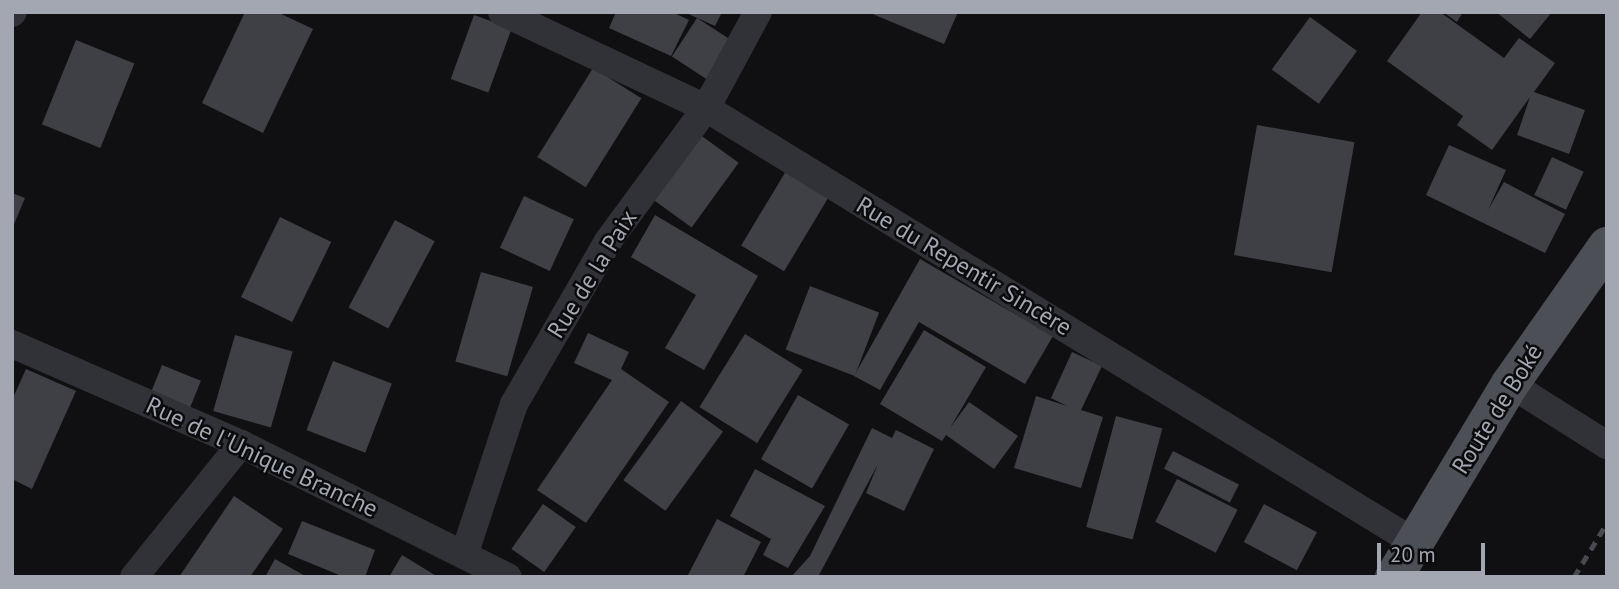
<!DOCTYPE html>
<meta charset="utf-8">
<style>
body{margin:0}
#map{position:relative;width:1619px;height:589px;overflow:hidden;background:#101012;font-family:"PT Sans",sans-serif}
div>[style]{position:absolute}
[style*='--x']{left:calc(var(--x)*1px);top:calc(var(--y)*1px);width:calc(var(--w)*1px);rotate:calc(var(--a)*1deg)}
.building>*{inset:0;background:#3f4045;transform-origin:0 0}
.minor>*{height:28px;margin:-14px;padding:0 14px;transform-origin:14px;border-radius:14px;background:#313237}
.primary>*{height:38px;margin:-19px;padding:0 19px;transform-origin:19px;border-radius:19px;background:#4d4f56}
.rail>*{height:5px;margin-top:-2.5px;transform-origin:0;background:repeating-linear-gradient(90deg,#484a50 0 9px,transparent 0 16px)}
span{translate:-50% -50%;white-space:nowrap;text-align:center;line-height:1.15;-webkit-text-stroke:5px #0b0b0d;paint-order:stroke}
.street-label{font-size:24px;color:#a2a7b2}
.frame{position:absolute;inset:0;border:14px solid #a2a7b2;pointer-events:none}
.scale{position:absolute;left:1377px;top:543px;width:108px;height:32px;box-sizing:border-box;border:4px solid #a2a7b2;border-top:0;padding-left:9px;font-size:21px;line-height:24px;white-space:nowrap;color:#a2a7b2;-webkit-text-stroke:5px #0b0b0d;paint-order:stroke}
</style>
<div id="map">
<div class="building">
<div style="clip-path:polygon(245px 12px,277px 12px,313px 29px,263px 133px,202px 103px)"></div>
<div style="clip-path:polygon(616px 12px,672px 12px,689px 20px,671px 56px,609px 28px)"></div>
<div style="clip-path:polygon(684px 12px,722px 12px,715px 26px)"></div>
<div style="clip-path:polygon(868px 12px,958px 12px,944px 44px)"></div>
<div style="clip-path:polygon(1422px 12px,1440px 12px,1504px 58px,1519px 38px,1555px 63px,1534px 92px,1585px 110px,1569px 154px,1517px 135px,1530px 97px,1492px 150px,1457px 125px,1463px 116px,1387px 61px)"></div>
<div style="clip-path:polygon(1443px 12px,1463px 12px,1457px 22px)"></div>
<div style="clip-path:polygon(1496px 12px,1552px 12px,1530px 39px)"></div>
<div style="left:474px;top:15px;width:40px;height:68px;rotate:20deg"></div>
<div style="left:1310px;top:17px;width:58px;height:65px;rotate:36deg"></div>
<div style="left:697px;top:18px;width:42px;height:46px;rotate:33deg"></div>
<div style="left:76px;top:40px;width:63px;height:91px;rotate:22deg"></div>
<div style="left:593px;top:68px;width:57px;height:105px;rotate:32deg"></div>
<div style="left:1257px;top:125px;width:99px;height:132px;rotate:10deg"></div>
<div style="left:699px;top:134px;width:49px;height:80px;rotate:36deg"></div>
<div style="clip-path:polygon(1449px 145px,1506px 170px,1488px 210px,1504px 182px,1565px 214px,1545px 253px,1426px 195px)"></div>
<div style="left:1552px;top:157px;width:35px;height:42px;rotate:25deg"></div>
<div style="left:786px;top:171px;width:50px;height:87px;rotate:31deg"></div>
<div style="clip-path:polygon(12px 193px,25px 198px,12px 229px)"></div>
<div style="left:524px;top:196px;width:55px;height:57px;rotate:25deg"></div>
<div style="clip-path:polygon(655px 215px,758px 276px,704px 370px,665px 348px,696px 295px,631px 257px)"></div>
<div style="left:280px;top:217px;width:57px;height:89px;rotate:26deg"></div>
<div style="left:395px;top:220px;width:45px;height:99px;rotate:28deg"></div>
<div style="clip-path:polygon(920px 259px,1053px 336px,1025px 384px,919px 322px,880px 390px,854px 376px)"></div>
<div style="left:481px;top:272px;width:54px;height:93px;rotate:16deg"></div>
<div style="left:810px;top:286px;width:74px;height:68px;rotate:21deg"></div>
<div style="clip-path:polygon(924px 330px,986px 367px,950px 428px,969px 402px,1018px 436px,994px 469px,946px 435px,942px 441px,880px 404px)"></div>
<div style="clip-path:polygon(588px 333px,629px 352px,621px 369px,669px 402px,586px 523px,537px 490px,612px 380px,574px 363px)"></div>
<div style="left:745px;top:334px;width:68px;height:86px;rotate:32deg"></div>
<div style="left:235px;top:335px;width:60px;height:79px;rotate:16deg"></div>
<div style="clip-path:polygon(1072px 352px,1102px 366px,1081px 410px,1103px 417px,1081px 488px,1014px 468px,1036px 396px,1067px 406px,1051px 398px)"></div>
<div style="left:333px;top:361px;width:63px;height:74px;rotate:21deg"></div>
<div style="left:162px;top:365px;width:42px;height:29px;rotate:22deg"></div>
<div style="clip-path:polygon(26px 369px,76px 391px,32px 489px,12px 479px,12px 400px)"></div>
<div style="left:798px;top:395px;width:59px;height:74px;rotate:30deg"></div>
<div style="left:681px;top:401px;width:52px;height:98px;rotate:36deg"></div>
<div style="left:1116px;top:416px;width:48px;height:115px;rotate:15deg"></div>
<div style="clip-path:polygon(872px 428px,892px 438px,896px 430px,934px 449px,904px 511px,866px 493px,878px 464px,818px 577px,791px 577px,810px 556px)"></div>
<div style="left:1173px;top:451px;width:74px;height:20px;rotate:27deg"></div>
<div style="clip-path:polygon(755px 469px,825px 506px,788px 568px,763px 555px,771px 539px,730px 516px)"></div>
<div style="left:1177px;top:479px;width:68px;height:48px;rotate:27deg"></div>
<div style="clip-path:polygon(234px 496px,283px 529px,250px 577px,179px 577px)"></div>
<div style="left:543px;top:504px;width:40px;height:55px;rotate:35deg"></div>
<div style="left:1264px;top:504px;width:60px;height:43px;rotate:28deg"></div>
<div style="clip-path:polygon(717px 519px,761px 542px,743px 577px,687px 577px)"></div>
<div style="clip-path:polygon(302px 521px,375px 550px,365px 577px,344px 577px,288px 554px)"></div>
<div style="clip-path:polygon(402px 555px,438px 577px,389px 577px)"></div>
<div style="clip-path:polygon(275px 559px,307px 577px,265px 577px)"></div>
</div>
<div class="minor">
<div style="--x:502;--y:12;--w:225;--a:25.2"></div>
<div style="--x:706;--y:108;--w:830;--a:31.51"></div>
<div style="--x:12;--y:13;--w:1;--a:-45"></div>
<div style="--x:12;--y:344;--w:250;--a:23.6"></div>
<div style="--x:241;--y:444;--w:298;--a:26.5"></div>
<div style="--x:1510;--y:384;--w:115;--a:32.2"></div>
<div style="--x:464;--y:555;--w:159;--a:-71.7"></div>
<div style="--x:514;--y:404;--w:188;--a:-60"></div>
<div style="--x:608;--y:241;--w:165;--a:-53.6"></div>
<div style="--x:706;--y:108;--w:109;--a:-61.6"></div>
<div style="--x:134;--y:577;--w:171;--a:-51.2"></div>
</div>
<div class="primary">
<div style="--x:1394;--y:577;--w:225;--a:-59"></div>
<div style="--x:1510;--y:384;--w:169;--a:-54.9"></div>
</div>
<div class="rail">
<div style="--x:1574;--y:577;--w:63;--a:-58.6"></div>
</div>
<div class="street-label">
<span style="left:964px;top:266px;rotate:31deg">Rue du Repentir Sincère</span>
<span style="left:592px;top:274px;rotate:-58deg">Rue de la Paix</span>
<span style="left:1497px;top:409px;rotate:-58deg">Route de Boké</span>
<span style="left:262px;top:457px;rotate:25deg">Rue de l'Unique Branche</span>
</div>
<div class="frame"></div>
<div class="scale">20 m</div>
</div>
